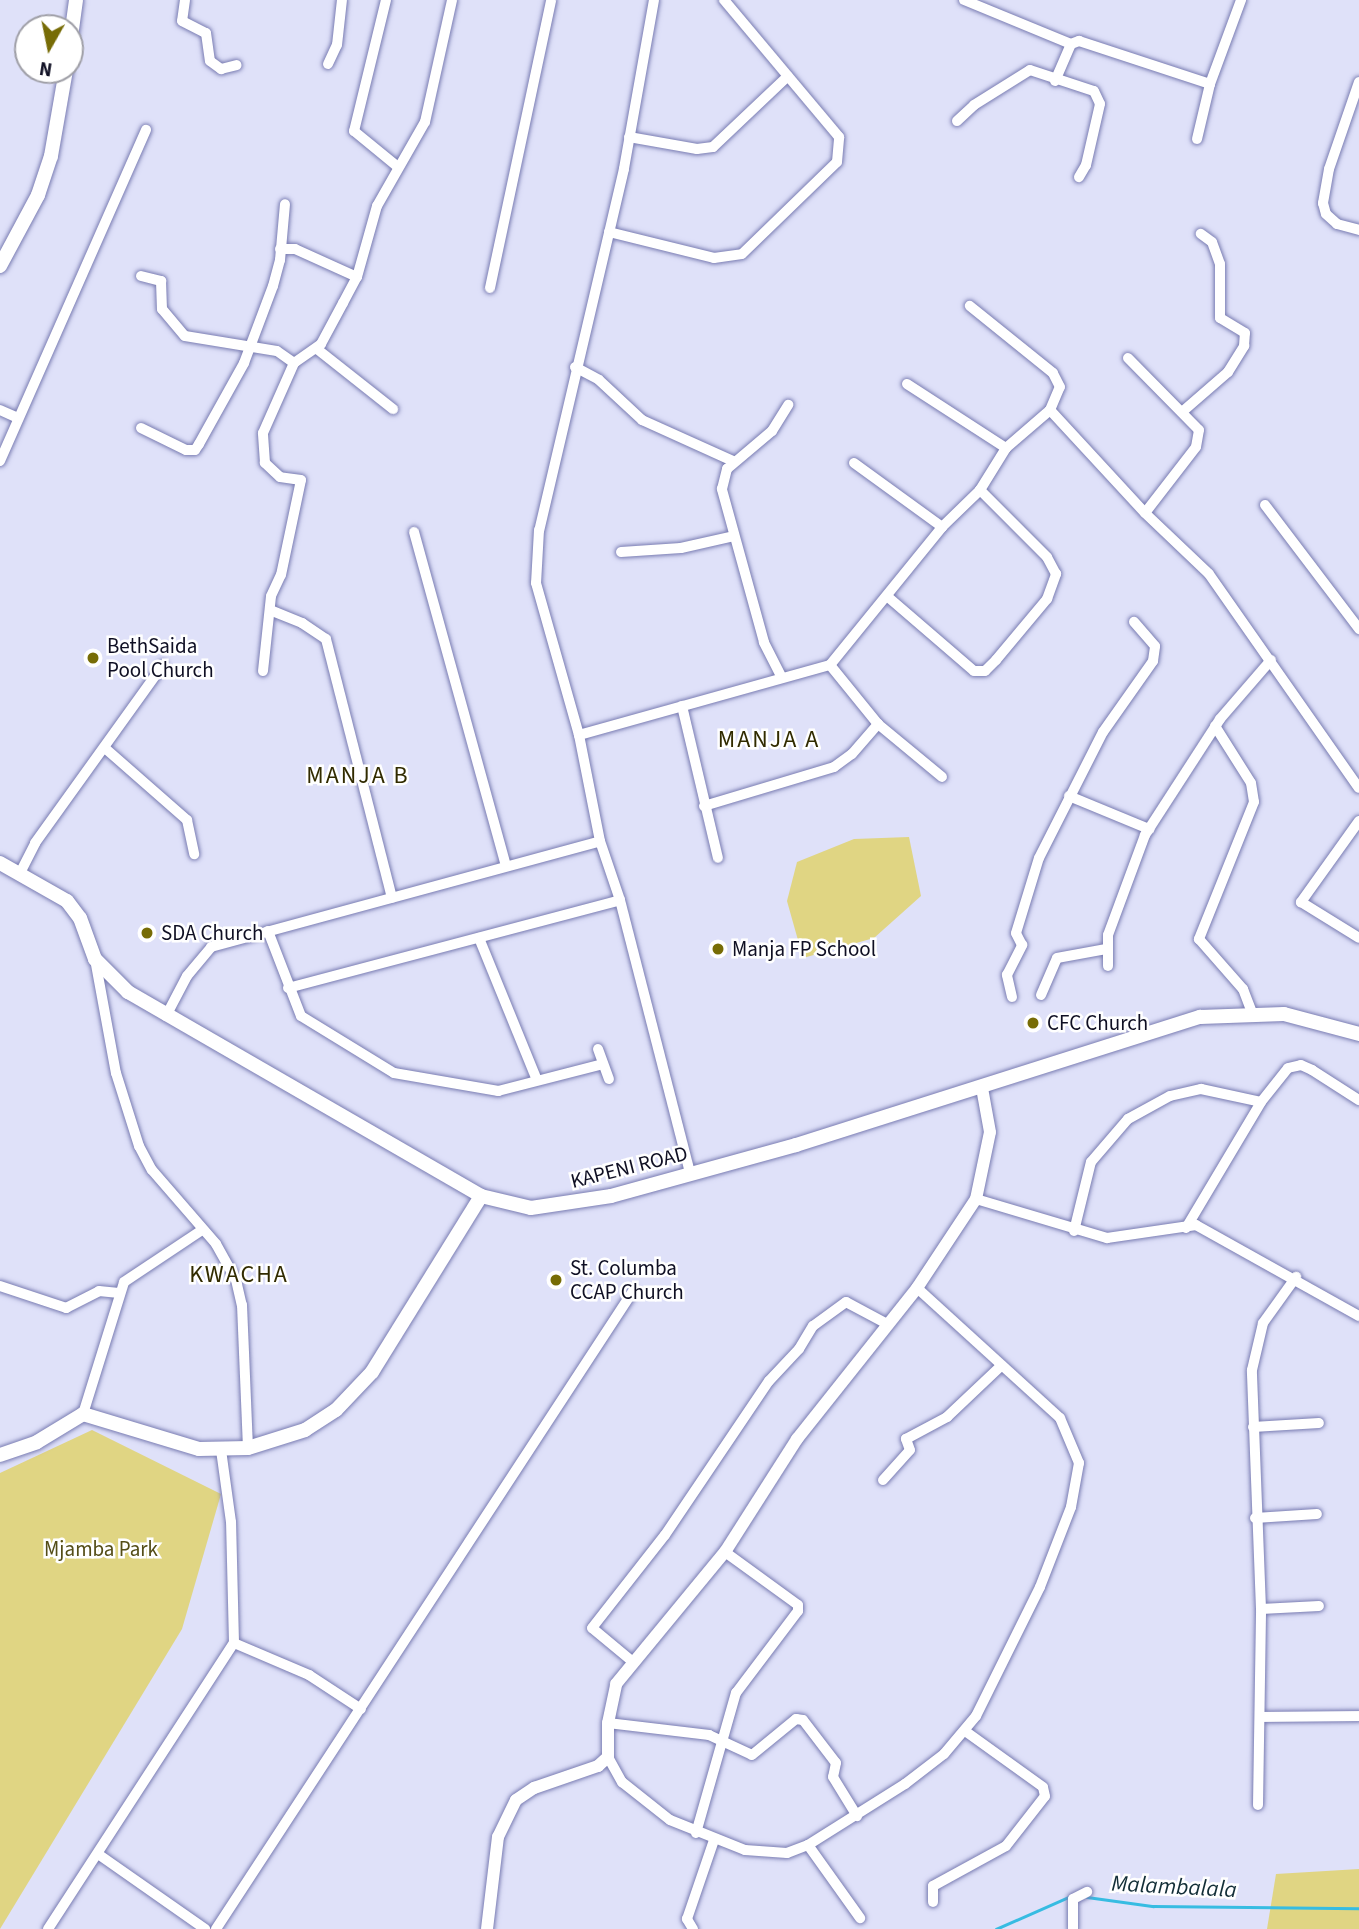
<!DOCTYPE html>
<style>
body{margin:0}
#map{position:relative;width:1359px;height:1929px;overflow:hidden;background:#dfe1f9;font-family:"Source Sans 3",sans-serif}
div>[style]{position:absolute}
[style*='--x']{left:calc(var(--x)*1px);top:calc(var(--y)*1px);width:calc(var(--w)*1px);rotate:calc(var(--a)*1deg)}
.green>*{inset:0;background:#e0d583}
.stream>*{height:2.5px;margin:-1.25px;padding:0 1.25px;transform-origin:1.25px;border-radius:1.25px;background:#37bce2}
.roads{filter:drop-shadow(0 0 2px #797cb2) drop-shadow(0 0 2px #797cb2)}
.minor>*{height:10px;margin:-5px;padding:0 5px;transform-origin:5px;border-radius:5px;background:#fff}
.tertiary>*{height:12px;margin:-6px;padding:0 6px;transform-origin:6px;border-radius:6px;background:#fff}
.secondary>*{height:14px;margin:-7px;padding:0 7px;transform-origin:7px;border-radius:7px;background:#fff}
.dots>*{width:19px;height:19px;translate:-50% -50%;box-sizing:border-box;border:4px solid #fff;border-radius:50%}
span{translate:-50% -50%;white-space:nowrap;text-align:center;line-height:1.15;-webkit-text-stroke:5px #fff;paint-order:stroke}
.poi-label{font-size:21px;color:#0f0f23}
.left{translate:0 -50%;text-align:left}
.street-label{font-size:21px;color:#0f0f23}
.park-label{font-size:21px;color:#544d17}
.water-label{font-size:23px;color:#132e37;font-style:italic}
.quarter-label{font-size:24px;color:#312b00;letter-spacing:2px}
.north{position:absolute;left:14px;top:14px;width:70px;height:70px;box-sizing:border-box;background:#fff;border:2px solid #9f9fa7;border-radius:50%;rotate:189deg;font-size:19px;font-weight:700;line-height:28px;text-align:center;color:#0f0f23}
.north::after{content:'';display:block;margin:auto;width:24px;height:32px;background:#776c06;clip-path:polygon(50% 0,100% 100%,50% 72%,0 100%)}
</style>
<div id="map">
<div class="green">
<div style="clip-path:polygon(909px 837px,921px 896px,874px 938px,803px 958px,787px 901px,797px 862px,854px 839px)"></div>
<div style="clip-path:polygon(92px 1430px,221px 1494px,182px 1629px,0 1929px,0 1473px)"></div>
<div style="clip-path:polygon(1359px 1869px,1359px 1929px,1267px 1929px,1276px 1874px)"></div>
</div>
<div class="stream">
<div style="--x:1087;--y:1897;--w:67;--a:7.8"></div>
<div style="--x:1153;--y:1906;--w:206;--a:0.6"></div>
<div style="--x:996;--y:1929;--w:84;--a:-23.8"></div>
</div>
<div class="roads">
<div class="minor">
<div style="--x:185;--y:0;--w:21;--a:98"></div>
<div style="--x:182;--y:21;--w:27;--a:27"></div>
<div style="--x:206;--y:33;--w:28;--a:82"></div>
<div style="--x:210;--y:61;--w:14;--a:36"></div>
<div style="--x:221;--y:69;--w:16;--a:-14"></div>
<div style="--x:386;--y:0;--w:135;--a:103.7"></div>
<div style="--x:354;--y:131;--w:57;--a:39.3"></div>
<div style="--x:654;--y:0;--w:172;--a:100.1"></div>
<div style="--x:624;--y:169;--w:371;--a:103.2"></div>
<div style="--x:539;--y:530;--w:53;--a:93.2"></div>
<div style="--x:536;--y:583;--w:158;--a:74.2"></div>
<div style="--x:579;--y:735;--w:108;--a:78.8"></div>
<div style="--x:600;--y:841;--w:62;--a:71.3"></div>
<div style="--x:620;--y:900;--w:282;--a:75.6"></div>
<div style="--x:964;--y:0;--w:116;--a:22.4"></div>
<div style="--x:328;--y:64;--w:21;--a:-65"></div>
<div style="--x:337;--y:45;--w:45;--a:-83.7"></div>
<div style="--x:1055;--y:81;--w:40;--a:-66.6"></div>
<div style="--x:1071;--y:44;--w:9;--a:-21"></div>
<div style="--x:1079;--y:41;--w:138;--a:18.2"></div>
<div style="--x:1359;--y:82;--w:92;--a:109"></div>
<div style="--x:1329;--y:169;--w:35;--a:100"></div>
<div style="--x:1323;--y:203;--w:11;--a:75"></div>
<div style="--x:1326;--y:214;--w:15;--a:42"></div>
<div style="--x:1337;--y:224;--w:23;--a:15"></div>
<div style="--x:957;--y:121;--w:23;--a:-43"></div>
<div style="--x:974;--y:105;--w:66;--a:-32"></div>
<div style="--x:1030;--y:70;--w:67;--a:18.2"></div>
<div style="--x:1094;--y:91;--w:14;--a:65"></div>
<div style="--x:1100;--y:104;--w:63;--a:102.9"></div>
<div style="--x:1086;--y:165;--w:14;--a:120"></div>
<div style="--x:629;--y:137;--w:69;--a:10"></div>
<div style="--x:697;--y:149;--w:16;--a:-7"></div>
<div style="--x:713;--y:147;--w:103;--a:-43.4"></div>
<div style="--x:1197;--y:139;--w:57;--a:-76.7"></div>
<div style="--x:1210;--y:84;--w:90;--a:-69.7"></div>
<div style="--x:609;--y:232;--w:108;--a:13.9"></div>
<div style="--x:714;--y:258;--w:28;--a:-8"></div>
<div style="--x:742;--y:254;--w:132;--a:-44.1"></div>
<div style="--x:837;--y:162;--w:25;--a:-85"></div>
<div style="--x:839;--y:137;--w:179;--a:-130"></div>
<div style="--x:280;--y:249;--w:15;--a:0"></div>
<div style="--x:295;--y:249;--w:68;--a:24.3"></div>
<div style="--x:141;--y:276;--w:21;--a:14"></div>
<div style="--x:161;--y:281;--w:28;--a:88"></div>
<div style="--x:162;--y:309;--w:35;--a:50"></div>
<div style="--x:185;--y:336;--w:93;--a:9.3"></div>
<div style="--x:277;--y:351;--w:21;--a:35"></div>
<div style="--x:490;--y:288;--w:294;--a:-78"></div>
<div style="--x:317;--y:349;--w:97;--a:38.3"></div>
<div style="--x:1128;--y:358;--w:101;--a:45.4"></div>
<div style="--x:1199;--y:430;--w:17;--a:100"></div>
<div style="--x:1196;--y:447;--w:83;--a:127.7"></div>
<div style="--x:575;--y:367;--w:27;--a:28"></div>
<div style="--x:599;--y:380;--w:59;--a:42.9"></div>
<div style="--x:642;--y:420;--w:100;--a:24.3"></div>
<div style="--x:907;--y:384;--w:118;--a:32.9"></div>
<div style="--x:0;--y:410;--w:20;--a:24"></div>
<div style="--x:1050;--y:410;--w:140;--a:47.3"></div>
<div style="--x:1145;--y:513;--w:88;--a:43.6"></div>
<div style="--x:1209;--y:574;--w:261;--a:55"></div>
<div style="--x:1182;--y:412;--w:61;--a:-41"></div>
<div style="--x:1228;--y:372;--w:31;--a:-58"></div>
<div style="--x:1244;--y:346;--w:13;--a:-86"></div>
<div style="--x:1245;--y:333;--w:29;--a:-149"></div>
<div style="--x:1220;--y:318;--w:54;--a:-90"></div>
<div style="--x:1220;--y:264;--w:23;--a:-110"></div>
<div style="--x:1212;--y:242;--w:14;--a:-144"></div>
<div style="--x:141;--y:428;--w:50;--a:26.1"></div>
<div style="--x:186;--y:450;--w:9;--a:0"></div>
<div style="--x:195;--y:450;--w:7;--a:-56"></div>
<div style="--x:199;--y:444;--w:93;--a:-60.9"></div>
<div style="--x:244;--y:363;--w:82;--a:-69.4"></div>
<div style="--x:273;--y:286;--w:27;--a:-75"></div>
<div style="--x:280;--y:260;--w:56;--a:-84.9"></div>
<div style="--x:0;--y:461;--w:362;--a:-66.2"></div>
<div style="--x:854;--y:463;--w:109;--a:36"></div>
<div style="--x:1265;--y:505;--w:156;--a:52.8"></div>
<div style="--x:414;--y:532;--w:345;--a:74.6"></div>
<div style="--x:621;--y:552;--w:60;--a:-3.8"></div>
<div style="--x:681;--y:548;--w:54;--a:-12.8"></div>
<div style="--x:888;--y:597;--w:113;--a:40.7"></div>
<div style="--x:974;--y:671;--w:11;--a:0"></div>
<div style="--x:985;--y:671;--w:16;--a:-45"></div>
<div style="--x:996;--y:660;--w:80;--a:-50.1"></div>
<div style="--x:1047;--y:599;--w:27;--a:-70"></div>
<div style="--x:1056;--y:574;--w:19;--a:-118"></div>
<div style="--x:1047;--y:557;--w:95;--a:-135"></div>
<div style="--x:270;--y:610;--w:35;--a:22"></div>
<div style="--x:302;--y:623;--w:29;--a:34"></div>
<div style="--x:326;--y:639;--w:267;--a:75.7"></div>
<div style="--x:830;--y:665;--w:76;--a:50.9"></div>
<div style="--x:878;--y:724;--w:83;--a:39.6"></div>
<div style="--x:263;--y:671;--w:75;--a:-83.9"></div>
<div style="--x:271;--y:596;--w:23;--a:-65"></div>
<div style="--x:281;--y:575;--w:97;--a:-78.1"></div>
<div style="--x:301;--y:480;--w:21;--a:-172"></div>
<div style="--x:280;--y:477;--w:21;--a:-137"></div>
<div style="--x:265;--y:463;--w:30;--a:-94"></div>
<div style="--x:263;--y:433;--w:77;--a:-66.1"></div>
<div style="--x:294;--y:363;--w:33;--a:-35"></div>
<div style="--x:321;--y:344;--w:47;--a:-61.8"></div>
<div style="--x:343;--y:303;--w:30;--a:-62"></div>
<div style="--x:357;--y:277;--w:74;--a:-74.3"></div>
<div style="--x:377;--y:206;--w:97;--a:-60.3"></div>
<div style="--x:425;--y:122;--w:125;--a:-77.5"></div>
<div style="--x:781;--y:676;--w:38;--a:-117"></div>
<div style="--x:764;--y:642;--w:159;--a:-105.4"></div>
<div style="--x:722;--y:489;--w:21;--a:-76"></div>
<div style="--x:727;--y:469;--w:59;--a:-40.2"></div>
<div style="--x:772;--y:431;--w:31;--a:-58"></div>
<div style="--x:682;--y:706;--w:156;--a:76.7"></div>
<div style="--x:1215;--y:726;--w:67;--a:57.7"></div>
<div style="--x:1251;--y:783;--w:19;--a:81"></div>
<div style="--x:1254;--y:802;--w:148;--a:111.9"></div>
<div style="--x:1199;--y:939;--w:67;--a:48.7"></div>
<div style="--x:1243;--y:989;--w:25;--a:69"></div>
<div style="--x:579;--y:735;--w:261;--a:-15.6"></div>
<div style="--x:830;--y:665;--w:178;--a:-50.9"></div>
<div style="--x:942;--y:527;--w:53;--a:-44.2"></div>
<div style="--x:980;--y:490;--w:49;--a:-58.2"></div>
<div style="--x:1006;--y:448;--w:58;--a:-40.8"></div>
<div style="--x:1050;--y:410;--w:25;--a:-67"></div>
<div style="--x:1060;--y:387;--w:16;--a:-117"></div>
<div style="--x:1053;--y:373;--w:107;--a:-141.1"></div>
<div style="--x:106;--y:749;--w:108;--a:41.2"></div>
<div style="--x:187;--y:820;--w:35;--a:78"></div>
<div style="--x:1069;--y:796;--w:87;--a:22.4"></div>
<div style="--x:704;--y:806;--w:136;--a:-16.7"></div>
<div style="--x:834;--y:767;--w:22;--a:-36"></div>
<div style="--x:852;--y:754;--w:40;--a:-49"></div>
<div style="--x:1359;--y:821;--w:100;--a:125.6"></div>
<div style="--x:1301;--y:902;--w:68;--a:31.8"></div>
<div style="--x:19;--y:875;--w:36;--a:-63"></div>
<div style="--x:35;--y:843;--w:219;--a:-54.3"></div>
<div style="--x:268;--y:931;--w:91;--a:68.8"></div>
<div style="--x:301;--y:1016;--w:109;--a:31.5"></div>
<div style="--x:394;--y:1073;--w:106;--a:9.8"></div>
<div style="--x:498;--y:1091;--w:108;--a:-14.4"></div>
<div style="--x:479;--y:938;--w:153;--a:67.8"></div>
<div style="--x:95;--y:959;--w:116;--a:79.6"></div>
<div style="--x:116;--y:1073;--w:77;--a:72.5"></div>
<div style="--x:139;--y:1146;--w:27;--a:62"></div>
<div style="--x:152;--y:1170;--w:98;--a:49.1"></div>
<div style="--x:216;--y:1244;--w:41;--a:60.9"></div>
<div style="--x:236;--y:1280;--w:26;--a:77"></div>
<div style="--x:242;--y:1305;--w:143;--a:87.6"></div>
<div style="--x:1108;--y:966;--w:31;--a:-90"></div>
<div style="--x:1108;--y:935;--w:107;--a:-69.7"></div>
<div style="--x:1145;--y:835;--w:138;--a:-57.1"></div>
<div style="--x:1220;--y:719;--w:78;--a:-49.2"></div>
<div style="--x:288;--y:988;--w:343;--a:-14.8"></div>
<div style="--x:1041;--y:995;--w:40;--a:-66.6"></div>
<div style="--x:1057;--y:958;--w:50;--a:-10.4"></div>
<div style="--x:1012;--y:997;--w:23;--a:-103"></div>
<div style="--x:1007;--y:975;--w:34;--a:-63"></div>
<div style="--x:1022;--y:945;--w:13;--a:-117"></div>
<div style="--x:1016;--y:933;--w:78;--a:-73"></div>
<div style="--x:1039;--y:858;--w:141;--a:-63.1"></div>
<div style="--x:1103;--y:732;--w:87;--a:-54.8"></div>
<div style="--x:1153;--y:661;--w:15;--a:-82"></div>
<div style="--x:1155;--y:646;--w:32;--a:-131"></div>
<div style="--x:166;--y:1016;--w:45;--a:-62.3"></div>
<div style="--x:187;--y:976;--w:38;--a:-50"></div>
<div style="--x:211;--y:947;--w:403;--a:-15.2"></div>
<div style="--x:598;--y:1049;--w:32;--a:70"></div>
<div style="--x:976;--y:1199;--w:137;--a:16.6"></div>
<div style="--x:1107;--y:1238;--w:90;--a:-8.3"></div>
<div style="--x:1196;--y:1225;--w:187;--a:29.2"></div>
<div style="--x:1186;--y:1228;--w:147;--a:-59.2"></div>
<div style="--x:1261;--y:1102;--w:43;--a:-51.5"></div>
<div style="--x:1288;--y:1068;--w:13;--a:-13"></div>
<div style="--x:1301;--y:1065;--w:12;--a:24"></div>
<div style="--x:1312;--y:1070;--w:56;--a:32.6"></div>
<div style="--x:1074;--y:1231;--w:71;--a:-76.2"></div>
<div style="--x:1091;--y:1162;--w:57;--a:-49.3"></div>
<div style="--x:1128;--y:1119;--w:48;--a:-28.7"></div>
<div style="--x:1170;--y:1096;--w:32;--a:-13"></div>
<div style="--x:1201;--y:1089;--w:61;--a:12.2"></div>
<div style="--x:0;--y:1286;--w:70;--a:18.4"></div>
<div style="--x:66;--y:1308;--w:37;--a:-27"></div>
<div style="--x:99;--y:1291;--w:20;--a:6"></div>
<div style="--x:83;--y:1414;--w:138;--a:-72.7"></div>
<div style="--x:124;--y:1282;--w:94;--a:-33.7"></div>
<div style="--x:1253;--y:1427;--w:66;--a:-3.5"></div>
<div style="--x:883;--y:1480;--w:40;--a:-48"></div>
<div style="--x:910;--y:1450;--w:12;--a:-110"></div>
<div style="--x:906;--y:1439;--w:47;--a:-28.2"></div>
<div style="--x:947;--y:1417;--w:74;--a:-43.4"></div>
<div style="--x:1255;--y:1518;--w:62;--a:-3.7"></div>
<div style="--x:1261;--y:1609;--w:58;--a:-3"></div>
<div style="--x:234;--y:1643;--w:82;--a:23.1"></div>
<div style="--x:309;--y:1675;--w:62;--a:33.2"></div>
<div style="--x:633;--y:1662;--w:53;--a:-140.3"></div>
<div style="--x:592;--y:1628;--w:118;--a:-51.9"></div>
<div style="--x:665;--y:1535;--w:186;--a:-56"></div>
<div style="--x:769;--y:1381;--w:44;--a:-46.8"></div>
<div style="--x:799;--y:1349;--w:27;--a:-59"></div>
<div style="--x:813;--y:1326;--w:41;--a:-36"></div>
<div style="--x:846;--y:1302;--w:47;--a:28.2"></div>
<div style="--x:1261;--y:1717;--w:98;--a:-0.6"></div>
<div style="--x:608;--y:1723;--w:102;--a:6.8"></div>
<div style="--x:709;--y:1735;--w:47;--a:24.9"></div>
<div style="--x:752;--y:1755;--w:57;--a:-39.3"></div>
<div style="--x:796;--y:1719;--w:7;--a:8"></div>
<div style="--x:803;--y:1720;--w:54;--a:52.5"></div>
<div style="--x:836;--y:1763;--w:14;--a:102"></div>
<div style="--x:833;--y:1777;--w:46;--a:58.4"></div>
<div style="--x:608;--y:1757;--w:29;--a:61"></div>
<div style="--x:622;--y:1782;--w:61;--a:38.4"></div>
<div style="--x:670;--y:1820;--w:81;--a:21.8"></div>
<div style="--x:745;--y:1850;--w:42;--a:4.1"></div>
<div style="--x:787;--y:1853;--w:22;--a:-21"></div>
<div style="--x:808;--y:1845;--w:115;--a:-32.2"></div>
<div style="--x:905;--y:1784;--w:49;--a:-37.6"></div>
<div style="--x:944;--y:1754;--w:50;--a:-49.9"></div>
<div style="--x:976;--y:1716;--w:144;--a:-63.6"></div>
<div style="--x:1040;--y:1587;--w:86;--a:-68.8"></div>
<div style="--x:1071;--y:1507;--w:45;--a:-79.7"></div>
<div style="--x:1079;--y:1463;--w:49;--a:-112.9"></div>
<div style="--x:1060;--y:1418;--w:193;--a:-137.7"></div>
<div style="--x:1258;--y:1805;--w:196;--a:-89.1"></div>
<div style="--x:1261;--y:1609;--w:239;--a:-92.2"></div>
<div style="--x:1252;--y:1370;--w:48;--a:-76.8"></div>
<div style="--x:1263;--y:1323;--w:57;--a:-54.3"></div>
<div style="--x:696;--y:1833;--w:146;--a:-74.1"></div>
<div style="--x:736;--y:1693;--w:103;--a:-52.9"></div>
<div style="--x:798;--y:1611;--w:6;--a:-90"></div>
<div style="--x:798;--y:1605;--w:90;--a:-144"></div>
<div style="--x:808;--y:1845;--w:90;--a:54.5"></div>
<div style="--x:98;--y:1854;--w:131;--a:35"></div>
<div style="--x:933;--y:1902;--w:16;--a:-90"></div>
<div style="--x:933;--y:1886;--w:83;--a:-28.7"></div>
<div style="--x:1006;--y:1846;--w:63;--a:-52"></div>
<div style="--x:1045;--y:1796;--w:9;--a:-103"></div>
<div style="--x:1043;--y:1787;--w:96;--a:-144.3"></div>
<div style="--x:48;--y:1929;--w:341;--a:-57"></div>
<div style="--x:234;--y:1643;--w:121;--a:-91.4"></div>
<div style="--x:231;--y:1522;--w:73;--a:-97.9"></div>
<div style="--x:216;--y:1929;--w:762;--a:-56.83"></div>
<div style="--x:693;--y:1929;--w:12;--a:-121"></div>
<div style="--x:687;--y:1919;--w:83;--a:-71.1"></div>
<div style="--x:1073;--y:1929;--w:30;--a:-90"></div>
<div style="--x:1073;--y:1899;--w:16;--a:-27"></div>
</div>
<div class="tertiary">
<div style="--x:487;--y:1929;--w:93;--a:-83.2"></div>
<div style="--x:498;--y:1837;--w:41;--a:-64.1"></div>
<div style="--x:516;--y:1800;--w:22;--a:-34"></div>
<div style="--x:534;--y:1788;--w:68;--a:-19"></div>
<div style="--x:598;--y:1766;--w:13;--a:-42"></div>
<div style="--x:608;--y:1757;--w:34;--a:-90"></div>
<div style="--x:608;--y:1723;--w:40;--a:-78"></div>
<div style="--x:616;--y:1684;--w:171;--a:-50.5"></div>
<div style="--x:725;--y:1552;--w:134;--a:-57.5"></div>
<div style="--x:797;--y:1439;--w:193;--a:-51.5"></div>
<div style="--x:917;--y:1288;--w:107;--a:-56.5"></div>
<div style="--x:976;--y:1199;--w:68;--a:-78.2"></div>
<div style="--x:990;--y:1132;--w:45;--a:-100.3"></div>
</div>
<div class="secondary">
<div style="--x:70;--y:44;--w:44;--a:-82.2"></div>
<div style="--x:0;--y:266;--w:81;--a:-61.8"></div>
<div style="--x:38;--y:195;--w:41;--a:-71.6"></div>
<div style="--x:51;--y:156;--w:87;--a:-80.1"></div>
<div style="--x:0;--y:863;--w:77;--a:29.6"></div>
<div style="--x:67;--y:901;--w:21;--a:53"></div>
<div style="--x:80;--y:918;--w:44;--a:69.9"></div>
<div style="--x:95;--y:959;--w:47;--a:45"></div>
<div style="--x:128;--y:992;--w:408;--a:30"></div>
<div style="--x:481;--y:1196;--w:51;--a:13.5"></div>
<div style="--x:531;--y:1208;--w:81;--a:-8.5"></div>
<div style="--x:611;--y:1196;--w:192;--a:-15.4"></div>
<div style="--x:796;--y:1145;--w:424;--a:-17.6"></div>
<div style="--x:1200;--y:1017;--w:84;--a:-2"></div>
<div style="--x:1284;--y:1014;--w:78;--a:14.9"></div>
<div style="--x:0;--y:1455;--w:39;--a:-19"></div>
<div style="--x:37;--y:1442;--w:54;--a:-31.3"></div>
<div style="--x:83;--y:1414;--w:121;--a:16.8"></div>
<div style="--x:199;--y:1449;--w:49;--a:-1.2"></div>
<div style="--x:248;--y:1448;--w:60;--a:-17.5"></div>
<div style="--x:305;--y:1430;--w:37;--a:-33"></div>
<div style="--x:336;--y:1410;--w:52;--a:-46.5"></div>
<div style="--x:372;--y:1372;--w:207;--a:-58.2"></div>
</div>
</div>
<div class="dots">
<div style="left:93px;top:658px;background:#776c06"></div>
<div style="left:147px;top:933px;background:#776c06"></div>
<div style="left:718px;top:949px;background:#776c06"></div>
<div style="left:1033px;top:1023px;background:#776c06"></div>
<div style="left:556px;top:1280px;background:#776c06"></div>
</div>
<div class="poi-label">
<span class="left" style="left:107px;top:658px">BethSaida<br>Pool Church</span>
<span class="left" style="left:161px;top:933px">SDA Church</span>
<span class="left" style="left:732px;top:949px">Manja FP School</span>
<span class="left" style="left:1047px;top:1023px">CFC Church</span>
<span class="left" style="left:570px;top:1280px">St. Columba<br>CCAP Church</span>
</div>
<div class="street-label">
<span style="left:629px;top:1167px;rotate:-14deg">KAPENI ROAD</span>
</div>
<div class="park-label">
<span style="left:101px;top:1549px">Mjamba Park</span>
</div>
<div class="water-label">
<span style="left:1174px;top:1887px;rotate:3deg">Malambalala</span>
</div>
<div class="quarter-label">
<span style="left:769px;top:740px">MANJA A</span>
<span style="left:358px;top:776px">MANJA B</span>
<span style="left:239px;top:1275px">KWACHA</span>
</div>
<div class="north">N</div>
</div>
